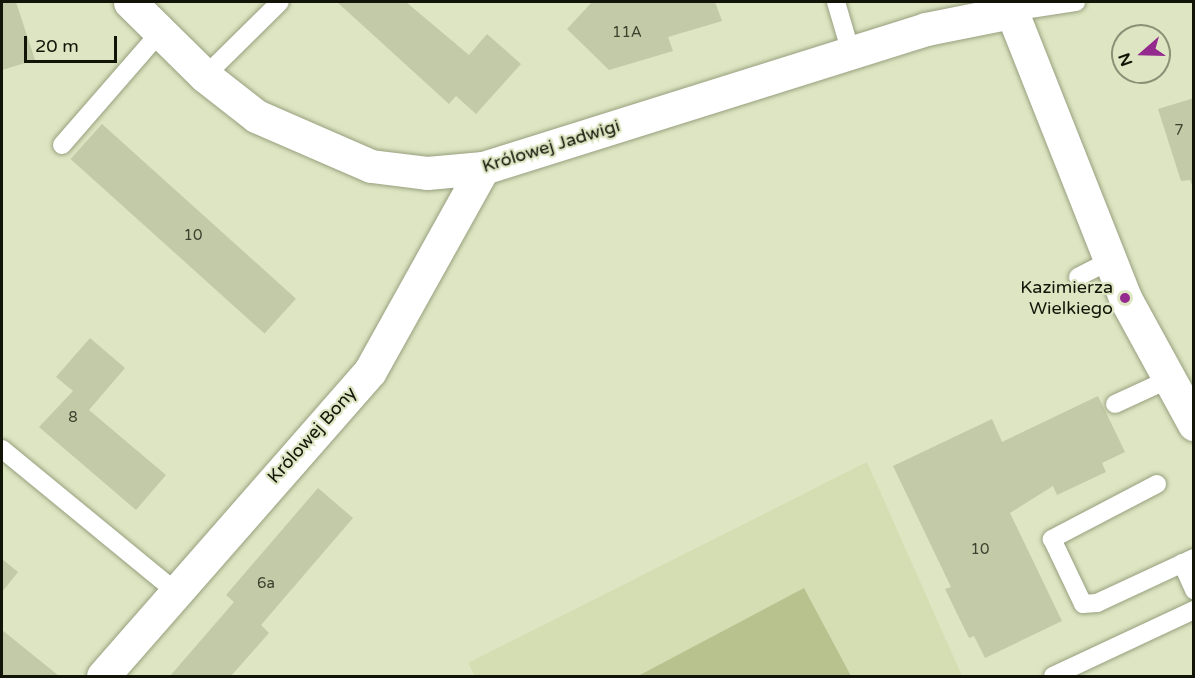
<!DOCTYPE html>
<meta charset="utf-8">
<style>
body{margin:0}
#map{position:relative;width:1195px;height:678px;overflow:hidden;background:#dde5c2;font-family:"Varela Round",sans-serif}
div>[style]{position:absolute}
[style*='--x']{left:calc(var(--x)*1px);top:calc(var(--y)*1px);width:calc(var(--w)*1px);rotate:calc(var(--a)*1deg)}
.built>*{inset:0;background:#d5deb3}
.green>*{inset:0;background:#b7c28f}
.building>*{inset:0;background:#c2caa7;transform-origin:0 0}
.roads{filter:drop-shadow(0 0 2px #979f7e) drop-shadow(0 0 2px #979f7e)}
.service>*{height:18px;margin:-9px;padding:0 9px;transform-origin:9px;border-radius:9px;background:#fff}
.minor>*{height:33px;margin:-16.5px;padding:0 16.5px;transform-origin:16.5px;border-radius:16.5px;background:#fff}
.dots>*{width:16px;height:16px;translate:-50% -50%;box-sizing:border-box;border:3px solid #dde5c2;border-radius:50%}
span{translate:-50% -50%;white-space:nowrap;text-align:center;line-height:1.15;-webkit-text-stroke:4.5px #dde5c2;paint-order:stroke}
.number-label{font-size:15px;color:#3d422f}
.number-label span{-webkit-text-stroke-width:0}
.street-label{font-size:18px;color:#111407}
.poi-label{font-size:18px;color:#111407}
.right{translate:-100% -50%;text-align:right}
.frame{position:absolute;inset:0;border:3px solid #111407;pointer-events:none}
.north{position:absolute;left:1111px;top:24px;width:60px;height:60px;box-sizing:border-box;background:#dde5c2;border:2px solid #8b9177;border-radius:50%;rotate:250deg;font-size:16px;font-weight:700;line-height:24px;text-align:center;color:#111407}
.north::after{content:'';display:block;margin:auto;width:21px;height:27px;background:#942a8d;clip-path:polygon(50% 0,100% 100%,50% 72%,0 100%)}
.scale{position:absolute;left:24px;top:36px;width:93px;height:27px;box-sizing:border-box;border:3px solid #111407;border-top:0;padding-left:8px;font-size:18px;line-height:21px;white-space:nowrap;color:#111407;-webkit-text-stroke:4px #dde5c2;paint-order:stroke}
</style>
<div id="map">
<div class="built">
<div style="clip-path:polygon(867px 462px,962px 676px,475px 676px,468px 663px)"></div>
</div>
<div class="green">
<div style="clip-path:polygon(804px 588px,851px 676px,638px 676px)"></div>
</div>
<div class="building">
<div style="clip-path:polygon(2px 2px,16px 2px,35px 60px,2px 70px)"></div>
<div style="clip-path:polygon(337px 2px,406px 2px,469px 55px,487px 34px,521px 64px,476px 114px,456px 96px,449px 104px)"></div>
<div style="clip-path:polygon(592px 2px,715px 2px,722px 21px,668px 37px,673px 51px,609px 70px,567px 29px)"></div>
<div style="clip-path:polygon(1194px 98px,1194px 188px,1193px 188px,1190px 180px,1181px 181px,1158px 109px)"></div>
<div style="left:102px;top:124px;width:261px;height:47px;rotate:42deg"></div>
<div style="clip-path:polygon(90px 338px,125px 368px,89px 410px,166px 475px,136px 510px,39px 427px,73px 391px,56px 377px)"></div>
<div style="clip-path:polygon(1098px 396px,1125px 452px,1102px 463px,1106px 472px,1057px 495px,1053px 486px,1010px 513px,1062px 621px,985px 658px,974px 636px,969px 638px,945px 589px,951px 587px,893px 466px,992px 419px,1002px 442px)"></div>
<div style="clip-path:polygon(318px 488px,353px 518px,261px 625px,269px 633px,231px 676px,170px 676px,234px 602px,226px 595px)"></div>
<div style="clip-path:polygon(2px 559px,18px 572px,2px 592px)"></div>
<div style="clip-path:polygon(2px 630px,59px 676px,2px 676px)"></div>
</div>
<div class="roads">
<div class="service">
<div style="--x:836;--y:2;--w:53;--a:73.6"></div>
<div style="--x:1011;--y:12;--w:66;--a:-8.7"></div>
<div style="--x:205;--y:76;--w:105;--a:-44.6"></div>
<div style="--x:62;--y:145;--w:152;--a:-49"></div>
<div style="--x:1078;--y:277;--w:36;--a:-27"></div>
<div style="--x:1115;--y:404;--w:60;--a:-24.8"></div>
<div style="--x:2;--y:449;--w:225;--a:39.4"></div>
<div style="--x:1157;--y:484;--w:119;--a:152.4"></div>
<div style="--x:1052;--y:539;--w:72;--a:64.5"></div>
<div style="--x:1083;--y:604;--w:14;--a:-4"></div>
<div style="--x:1097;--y:603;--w:107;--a:-24.9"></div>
<div style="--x:1182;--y:563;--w:30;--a:66"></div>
<div style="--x:1053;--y:676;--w:156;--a:-25.1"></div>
</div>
<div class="minor">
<div style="--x:130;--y:2;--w:105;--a:44.6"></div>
<div style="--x:205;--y:76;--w:65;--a:38.1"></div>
<div style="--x:256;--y:116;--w:125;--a:23.5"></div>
<div style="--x:371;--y:166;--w:56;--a:7.1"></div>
<div style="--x:427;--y:173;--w:56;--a:-5.1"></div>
<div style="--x:483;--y:168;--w:464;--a:-17.4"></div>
<div style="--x:926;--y:29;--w:87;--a:-11.3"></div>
<div style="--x:1008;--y:2;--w:318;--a:68.4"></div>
<div style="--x:1125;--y:298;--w:144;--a:61.3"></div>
<div style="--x:103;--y:676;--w:405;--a:-48.8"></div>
<div style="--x:370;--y:371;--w:232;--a:-60.9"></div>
</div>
</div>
<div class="dots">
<div style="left:1125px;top:298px;background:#942a8d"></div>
</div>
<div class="number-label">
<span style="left:627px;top:33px">11A</span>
<span style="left:1179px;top:131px">7</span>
<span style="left:193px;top:236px">10</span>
<span style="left:73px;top:418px">8</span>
<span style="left:980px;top:550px">10</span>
<span style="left:266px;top:584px">6a</span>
</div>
<div class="street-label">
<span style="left:551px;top:146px;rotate:-17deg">Królowej Jadwigi</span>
<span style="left:312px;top:435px;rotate:-48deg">Królowej Bony</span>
</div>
<div class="poi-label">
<span class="right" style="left:1113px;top:298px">Kazimierza<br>Wielkiego</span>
</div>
<div class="frame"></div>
<div class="north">N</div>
<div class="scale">20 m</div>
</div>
